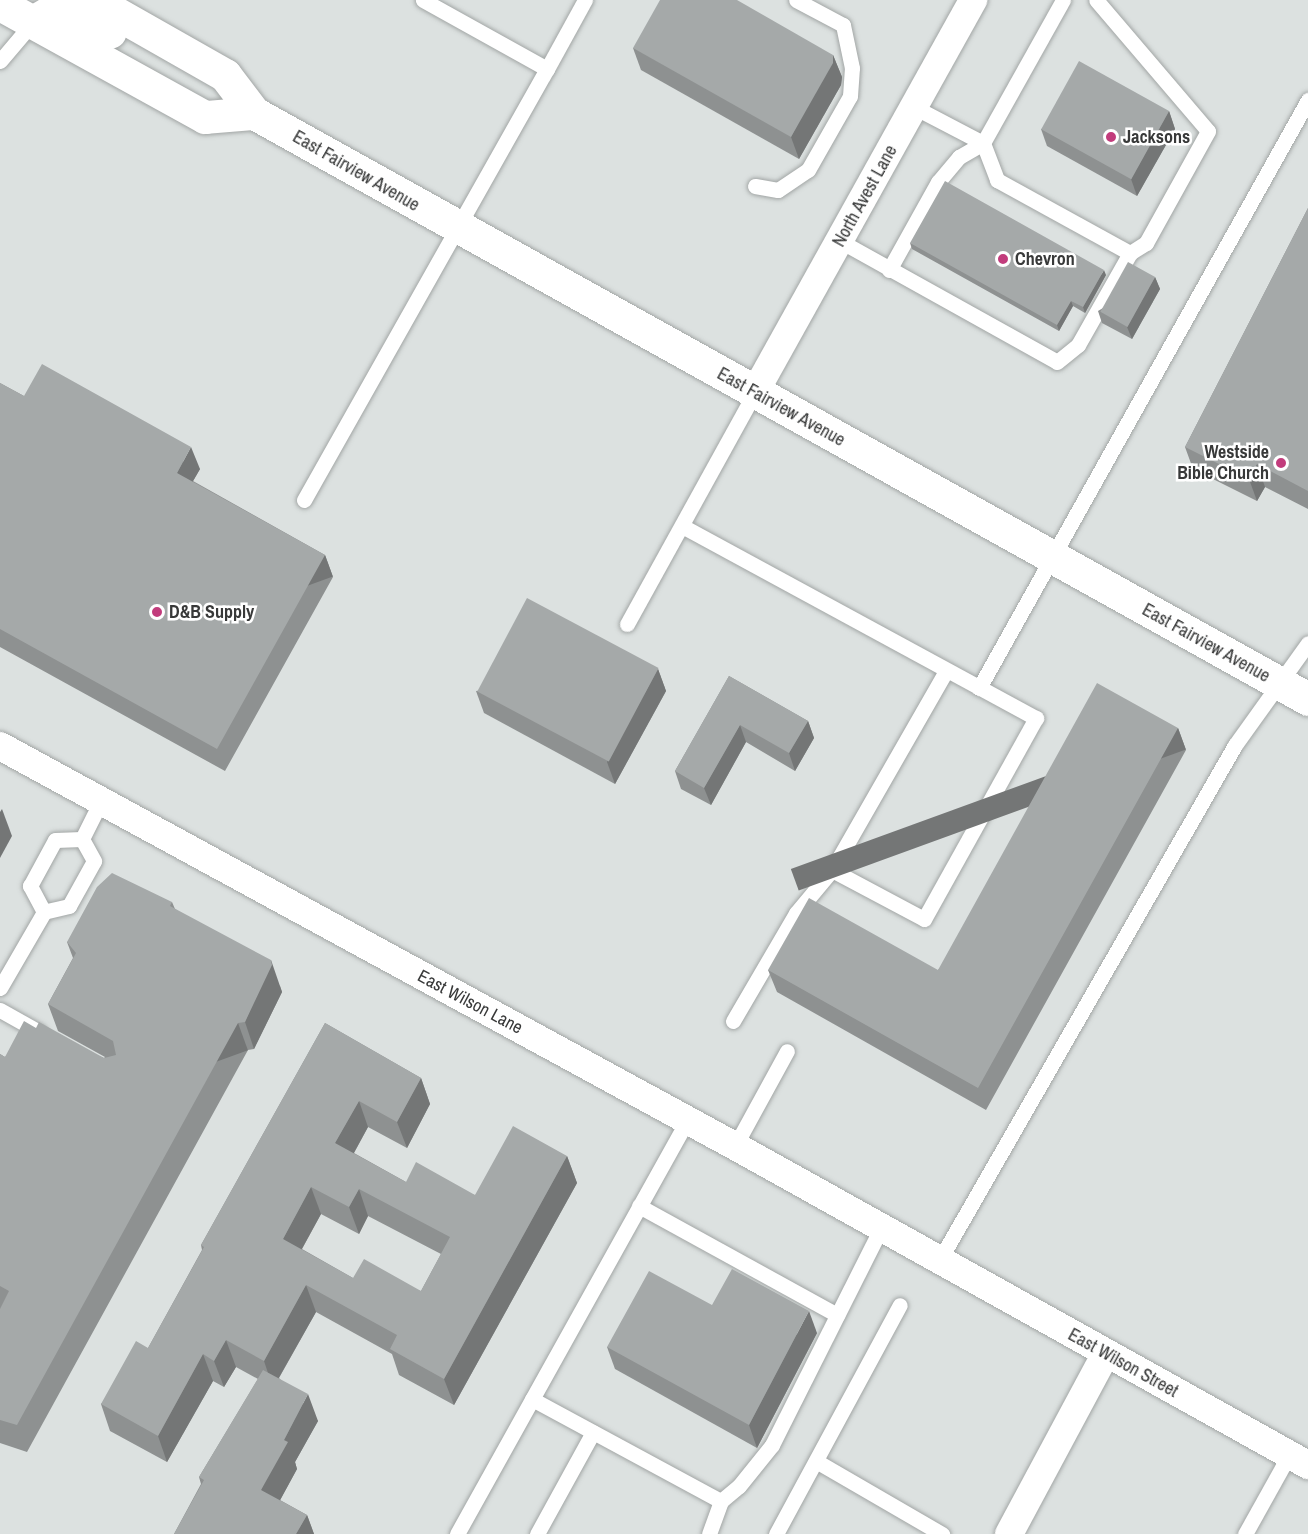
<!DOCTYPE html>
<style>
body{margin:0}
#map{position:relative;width:1308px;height:1534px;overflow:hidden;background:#dce1e0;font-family:"Archivo Narrow",sans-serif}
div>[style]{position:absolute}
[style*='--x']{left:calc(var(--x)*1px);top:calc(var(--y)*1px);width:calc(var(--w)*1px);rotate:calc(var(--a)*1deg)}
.roads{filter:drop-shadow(0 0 2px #a2a6a5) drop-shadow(0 0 2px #a2a6a5)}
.lane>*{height:15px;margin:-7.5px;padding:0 7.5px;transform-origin:7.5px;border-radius:7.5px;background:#fff}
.street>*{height:28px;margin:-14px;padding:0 14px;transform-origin:14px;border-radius:14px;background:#fff}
.primary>*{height:33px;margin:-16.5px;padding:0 16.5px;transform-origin:16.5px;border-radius:16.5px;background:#fff}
.wall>*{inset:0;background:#8e9191}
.shaded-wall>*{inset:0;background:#747676;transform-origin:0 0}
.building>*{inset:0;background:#a5a9a9;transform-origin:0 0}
.dots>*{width:16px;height:16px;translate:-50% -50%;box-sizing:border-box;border:3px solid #fff;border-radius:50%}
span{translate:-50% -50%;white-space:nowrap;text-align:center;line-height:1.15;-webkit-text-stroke:5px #fff;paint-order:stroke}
.poi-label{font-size:18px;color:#383939;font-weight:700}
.left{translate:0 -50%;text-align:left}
.right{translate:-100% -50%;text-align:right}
.street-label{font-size:18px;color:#383939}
</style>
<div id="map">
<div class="roads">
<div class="lane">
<div style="--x:0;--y:61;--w:51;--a:-49.8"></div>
<div style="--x:547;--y:69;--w:79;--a:-61.2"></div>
<div style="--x:914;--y:107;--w:78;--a:27.6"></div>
<div style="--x:983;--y:143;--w:40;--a:69"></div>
<div style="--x:997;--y:180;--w:152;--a:28.8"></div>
<div style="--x:755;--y:186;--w:23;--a:10"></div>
<div style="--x:778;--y:190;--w:36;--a:-34"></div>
<div style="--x:808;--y:170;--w:85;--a:-60.4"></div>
<div style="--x:850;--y:96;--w:28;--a:-86"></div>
<div style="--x:852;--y:68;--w:44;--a:-101.8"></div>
<div style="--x:843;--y:25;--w:53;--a:-152"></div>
<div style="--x:840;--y:241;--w:248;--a:29.1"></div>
<div style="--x:1057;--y:362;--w:27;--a:-39"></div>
<div style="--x:1078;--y:345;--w:106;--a:-60.5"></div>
<div style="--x:1130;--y:253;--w:19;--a:-32"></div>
<div style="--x:1146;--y:243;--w:128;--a:-61"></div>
<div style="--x:1208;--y:131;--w:172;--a:-130.5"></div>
<div style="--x:889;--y:270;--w:101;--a:-60.9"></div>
<div style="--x:938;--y:182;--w:33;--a:-50"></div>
<div style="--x:959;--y:157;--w:28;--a:-30"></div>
<div style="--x:983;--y:143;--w:164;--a:-60.8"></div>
<div style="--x:304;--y:500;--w:495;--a:-60.6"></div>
<div style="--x:547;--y:69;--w:142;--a:-150.9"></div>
<div style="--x:682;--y:526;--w:403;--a:28.5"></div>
<div style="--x:1036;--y:718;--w:230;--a:119.1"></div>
<div style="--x:924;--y:919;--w:104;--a:-152"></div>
<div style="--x:832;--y:870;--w:229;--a:-60.2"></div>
<div style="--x:627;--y:624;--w:265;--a:-61.1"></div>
<div style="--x:979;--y:688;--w:674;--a:-60.77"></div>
<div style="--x:82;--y:839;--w:25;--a:61"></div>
<div style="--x:94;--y:861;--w:51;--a:119.1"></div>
<div style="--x:69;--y:906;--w:26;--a:167"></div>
<div style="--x:44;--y:912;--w:30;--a:-118"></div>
<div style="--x:30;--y:886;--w:52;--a:-61.5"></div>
<div style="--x:55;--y:840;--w:27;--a:-2"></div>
<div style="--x:82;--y:839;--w:42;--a:-63.4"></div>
<div style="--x:0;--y:988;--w:88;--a:-59.9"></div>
<div style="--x:0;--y:1010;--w:45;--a:29.4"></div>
<div style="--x:733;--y:1021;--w:125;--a:-59.7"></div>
<div style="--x:796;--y:913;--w:56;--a:-50.1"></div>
<div style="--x:735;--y:1146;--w:108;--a:-61.3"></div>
<div style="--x:639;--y:1206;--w:226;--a:28.8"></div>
<div style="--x:939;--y:1261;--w:595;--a:-60.16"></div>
<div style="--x:1235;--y:745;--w:125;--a:-54.4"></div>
<div style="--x:532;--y:1399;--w:215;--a:28.4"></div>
<div style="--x:721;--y:1501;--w:23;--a:-40"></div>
<div style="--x:739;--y:1486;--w:53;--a:-51.2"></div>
<div style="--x:772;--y:1445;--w:243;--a:-63.3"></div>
<div style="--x:816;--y:1461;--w:146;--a:30.1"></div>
<div style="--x:457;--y:1534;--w:474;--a:-60.9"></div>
<div style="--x:537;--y:1534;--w:116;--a:-61.2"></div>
<div style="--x:709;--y:1534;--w:35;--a:-70"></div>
<div style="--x:776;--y:1534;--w:260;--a:-61.6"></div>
<div style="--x:1245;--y:1534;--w:90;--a:-60.9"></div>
</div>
<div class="street">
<div style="--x:755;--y:392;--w:449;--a:-60.9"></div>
<div style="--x:0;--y:746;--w:837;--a:28.56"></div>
<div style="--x:735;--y:1146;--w:656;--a:29.11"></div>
<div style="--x:1009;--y:1534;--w:205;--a:-61.8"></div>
</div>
<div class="primary">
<div style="--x:93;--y:0;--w:152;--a:29.6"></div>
<div style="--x:225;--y:75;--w:48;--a:52.7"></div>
<div style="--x:254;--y:113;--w:1206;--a:29.07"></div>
<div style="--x:0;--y:4;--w:234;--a:28.9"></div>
<div style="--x:205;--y:117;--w:49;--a:-4.7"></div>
<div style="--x:33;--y:22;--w:31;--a:-31"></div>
<div style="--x:60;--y:6;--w:56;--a:27.5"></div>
</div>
</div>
<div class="wall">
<div style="clip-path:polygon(633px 48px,833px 55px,842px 77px,841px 85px,799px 159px,641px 70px)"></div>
<div style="clip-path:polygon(1169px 111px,1175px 129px,1137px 196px,1047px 146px,1041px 129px)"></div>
<div style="clip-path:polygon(1308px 208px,1308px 509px,1265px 487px,1257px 501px,1193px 469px,1185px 447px)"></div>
<div style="clip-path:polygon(910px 243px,1106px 275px,1085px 313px,1073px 306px,1059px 331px,912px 249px)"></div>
<div style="clip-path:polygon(1155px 277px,1160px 289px,1132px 339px,1102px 323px,1098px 311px)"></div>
<div style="clip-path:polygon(0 383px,24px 396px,200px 469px,193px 481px,325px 555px,333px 577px,225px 771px,0 647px)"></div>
<div style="clip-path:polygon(658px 669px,666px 691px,615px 784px,484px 713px,476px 691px)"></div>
<div style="clip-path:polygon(729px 676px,808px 721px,814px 738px,795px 771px,746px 742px,711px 805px,681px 789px,675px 771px)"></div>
<div style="clip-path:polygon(1178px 728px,1186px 750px,986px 1110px,777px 992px,768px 970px,938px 970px)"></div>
<div style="clip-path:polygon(172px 902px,175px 909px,280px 986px,282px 992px,254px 1049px,248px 1050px,27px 1452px,0 1443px,0 1054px,5px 1057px,36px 1028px,104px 1058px,105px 1057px,58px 1031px,48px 1004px,73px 958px,67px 942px)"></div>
<div style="clip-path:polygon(evenodd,325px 1023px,421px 1078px,430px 1104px,407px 1148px,368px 1127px,354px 1153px,406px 1182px,475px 1195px,567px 1156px,577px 1183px,454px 1405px,399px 1375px,392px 1354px,316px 1312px,279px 1378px,318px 1421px,295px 1462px,297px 1469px,280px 1500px,307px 1515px,314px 1534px,174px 1534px,201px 1484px,199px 1477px,258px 1379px,236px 1367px,224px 1387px,213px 1381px,167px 1462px,110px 1431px,101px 1404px,148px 1348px,202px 1250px,201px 1245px,325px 1023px,321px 1214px,359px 1234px,368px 1216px,441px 1254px,421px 1291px,353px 1278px,302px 1249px,321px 1214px)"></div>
<div style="clip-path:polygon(817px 1333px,757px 1448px,615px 1369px,607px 1347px)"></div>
</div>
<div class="shaded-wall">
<div style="clip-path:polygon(833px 55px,842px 77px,841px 85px,799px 159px,791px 137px)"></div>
<div style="clip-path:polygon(1169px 111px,1175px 129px,1137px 196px,1131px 179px)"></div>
<div style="clip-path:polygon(1104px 270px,1106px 275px,1085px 313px,1083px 307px)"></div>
<div style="clip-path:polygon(1155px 277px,1160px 289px,1132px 339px,1127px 327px)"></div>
<div style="clip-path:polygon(1071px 301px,1073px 306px,1059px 331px,1057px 325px)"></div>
<div style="clip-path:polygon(191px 447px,200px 469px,185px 495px,177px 473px)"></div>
<div style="clip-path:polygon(1257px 464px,1265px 487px,1257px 501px,1249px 479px)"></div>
<div style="left:325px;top:555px;width:23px;height:222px;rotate:70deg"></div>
<div style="clip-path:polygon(658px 669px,666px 691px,615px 784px,607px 762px)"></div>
<div style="clip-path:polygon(808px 721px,814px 738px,795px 771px,789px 753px)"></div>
<div style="clip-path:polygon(740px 725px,746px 742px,711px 805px,704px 788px)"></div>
<div style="left:1178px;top:728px;width:23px;height:412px;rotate:70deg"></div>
<div style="clip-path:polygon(2px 809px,12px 836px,0 858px,0 812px)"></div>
<div style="clip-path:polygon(271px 960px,282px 992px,254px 1049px,245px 1022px)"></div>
<div style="left:238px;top:1023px;width:29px;height:459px;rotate:70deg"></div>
<div style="clip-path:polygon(421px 1078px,430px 1104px,407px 1148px,397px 1122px)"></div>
<div style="clip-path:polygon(359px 1101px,368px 1127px,345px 1169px,335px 1143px)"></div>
<div style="clip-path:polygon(567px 1156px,577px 1183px,454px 1405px,444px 1379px)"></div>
<div style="clip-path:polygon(311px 1187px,321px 1214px,293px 1265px,283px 1239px)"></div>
<div style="clip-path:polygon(359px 1189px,368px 1216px,359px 1234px,349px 1207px)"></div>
<div style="clip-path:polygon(306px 1285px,316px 1312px,273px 1388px,264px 1361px)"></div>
<div style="clip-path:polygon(809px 1311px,817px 1333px,757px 1448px,749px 1425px)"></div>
<div style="clip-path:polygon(226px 1340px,236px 1367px,224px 1387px,214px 1361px)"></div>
<div style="clip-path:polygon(203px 1354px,213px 1381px,167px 1462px,158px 1436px)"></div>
<div style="clip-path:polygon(308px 1394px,318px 1421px,295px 1462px,297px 1469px,271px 1517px,261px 1490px,284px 1440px)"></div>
<div style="clip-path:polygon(307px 1515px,314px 1534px,296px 1534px)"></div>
</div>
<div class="building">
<div style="clip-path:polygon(660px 0,737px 0,833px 55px,833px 63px,791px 137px,633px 48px)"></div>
<div style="left:1079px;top:61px;width:103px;height:78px;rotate:29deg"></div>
<div style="clip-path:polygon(945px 181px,1104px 270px,1083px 307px,1071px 301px,1057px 325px,910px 243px)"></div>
<div style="clip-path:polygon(1308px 208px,1308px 491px,1257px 464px,1249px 479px,1185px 447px)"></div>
<div style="left:1128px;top:262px;width:31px;height:57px;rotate:29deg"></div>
<div style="clip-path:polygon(42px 364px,191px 447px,177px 473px,325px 555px,217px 749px,0 629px,0 383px,24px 396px)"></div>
<div style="left:527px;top:598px;width:149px;height:106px;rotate:28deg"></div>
<div style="clip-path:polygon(729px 676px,808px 721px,789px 753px,740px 725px,704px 788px,675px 771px)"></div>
<div style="clip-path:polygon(1097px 683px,1178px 728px,978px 1088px,768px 970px,809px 898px,938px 970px)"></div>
<div style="clip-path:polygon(112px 873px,172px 902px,170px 906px,271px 960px,272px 965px,245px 1022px,238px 1023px,17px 1425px,0 1420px,0 1309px,9px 1291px,0 1286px,0 1054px,5px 1057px,24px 1021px,36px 1028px,39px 1022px,104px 1058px,116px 1055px,113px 1041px,48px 1004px,76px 953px,67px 942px,97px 887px)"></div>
<div style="clip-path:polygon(evenodd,325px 1023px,421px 1078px,397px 1122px,359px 1101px,335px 1143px,406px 1182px,416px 1162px,475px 1195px,513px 1126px,567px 1156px,444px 1379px,390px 1349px,397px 1335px,306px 1285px,264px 1361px,226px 1340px,214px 1361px,203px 1354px,158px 1436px,101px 1404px,136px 1341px,148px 1348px,204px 1247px,201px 1245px,325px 1023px,311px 1187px,349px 1207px,359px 1189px,450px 1237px,421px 1291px,364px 1259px,353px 1278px,283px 1239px,311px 1187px)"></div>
<div style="clip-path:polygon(732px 1269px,809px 1311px,749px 1425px,607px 1347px,649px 1271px,712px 1305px)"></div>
<div style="clip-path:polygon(263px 1370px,308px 1394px,284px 1440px,288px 1442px,261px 1490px,307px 1515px,296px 1534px,174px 1534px,204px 1480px,199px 1477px)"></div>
</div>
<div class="dots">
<div style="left:1111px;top:137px;background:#c23c7c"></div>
<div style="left:1003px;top:259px;background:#c23c7c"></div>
<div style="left:1281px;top:463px;background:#c23c7c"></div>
<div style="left:157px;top:612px;background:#c23c7c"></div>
</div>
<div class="poi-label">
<span class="left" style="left:1123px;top:137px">Jacksons</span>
<span class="left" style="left:1015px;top:259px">Chevron</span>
<span class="right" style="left:1269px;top:463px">Westside<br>Bible Church</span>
<span class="left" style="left:169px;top:612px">D&amp;B Supply</span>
</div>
<div class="street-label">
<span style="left:356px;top:171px;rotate:30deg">East Fairview Avenue</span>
<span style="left:865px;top:196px;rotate:-61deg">North Avest Lane</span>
<span style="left:781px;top:407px;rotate:29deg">East Fairview Avenue</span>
<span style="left:1206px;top:643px;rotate:29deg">East Fairview Avenue</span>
<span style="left:470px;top:1002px;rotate:28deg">East Wilson Lane</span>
<span style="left:1123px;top:1363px;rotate:29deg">East Wilson Street</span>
</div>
</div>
